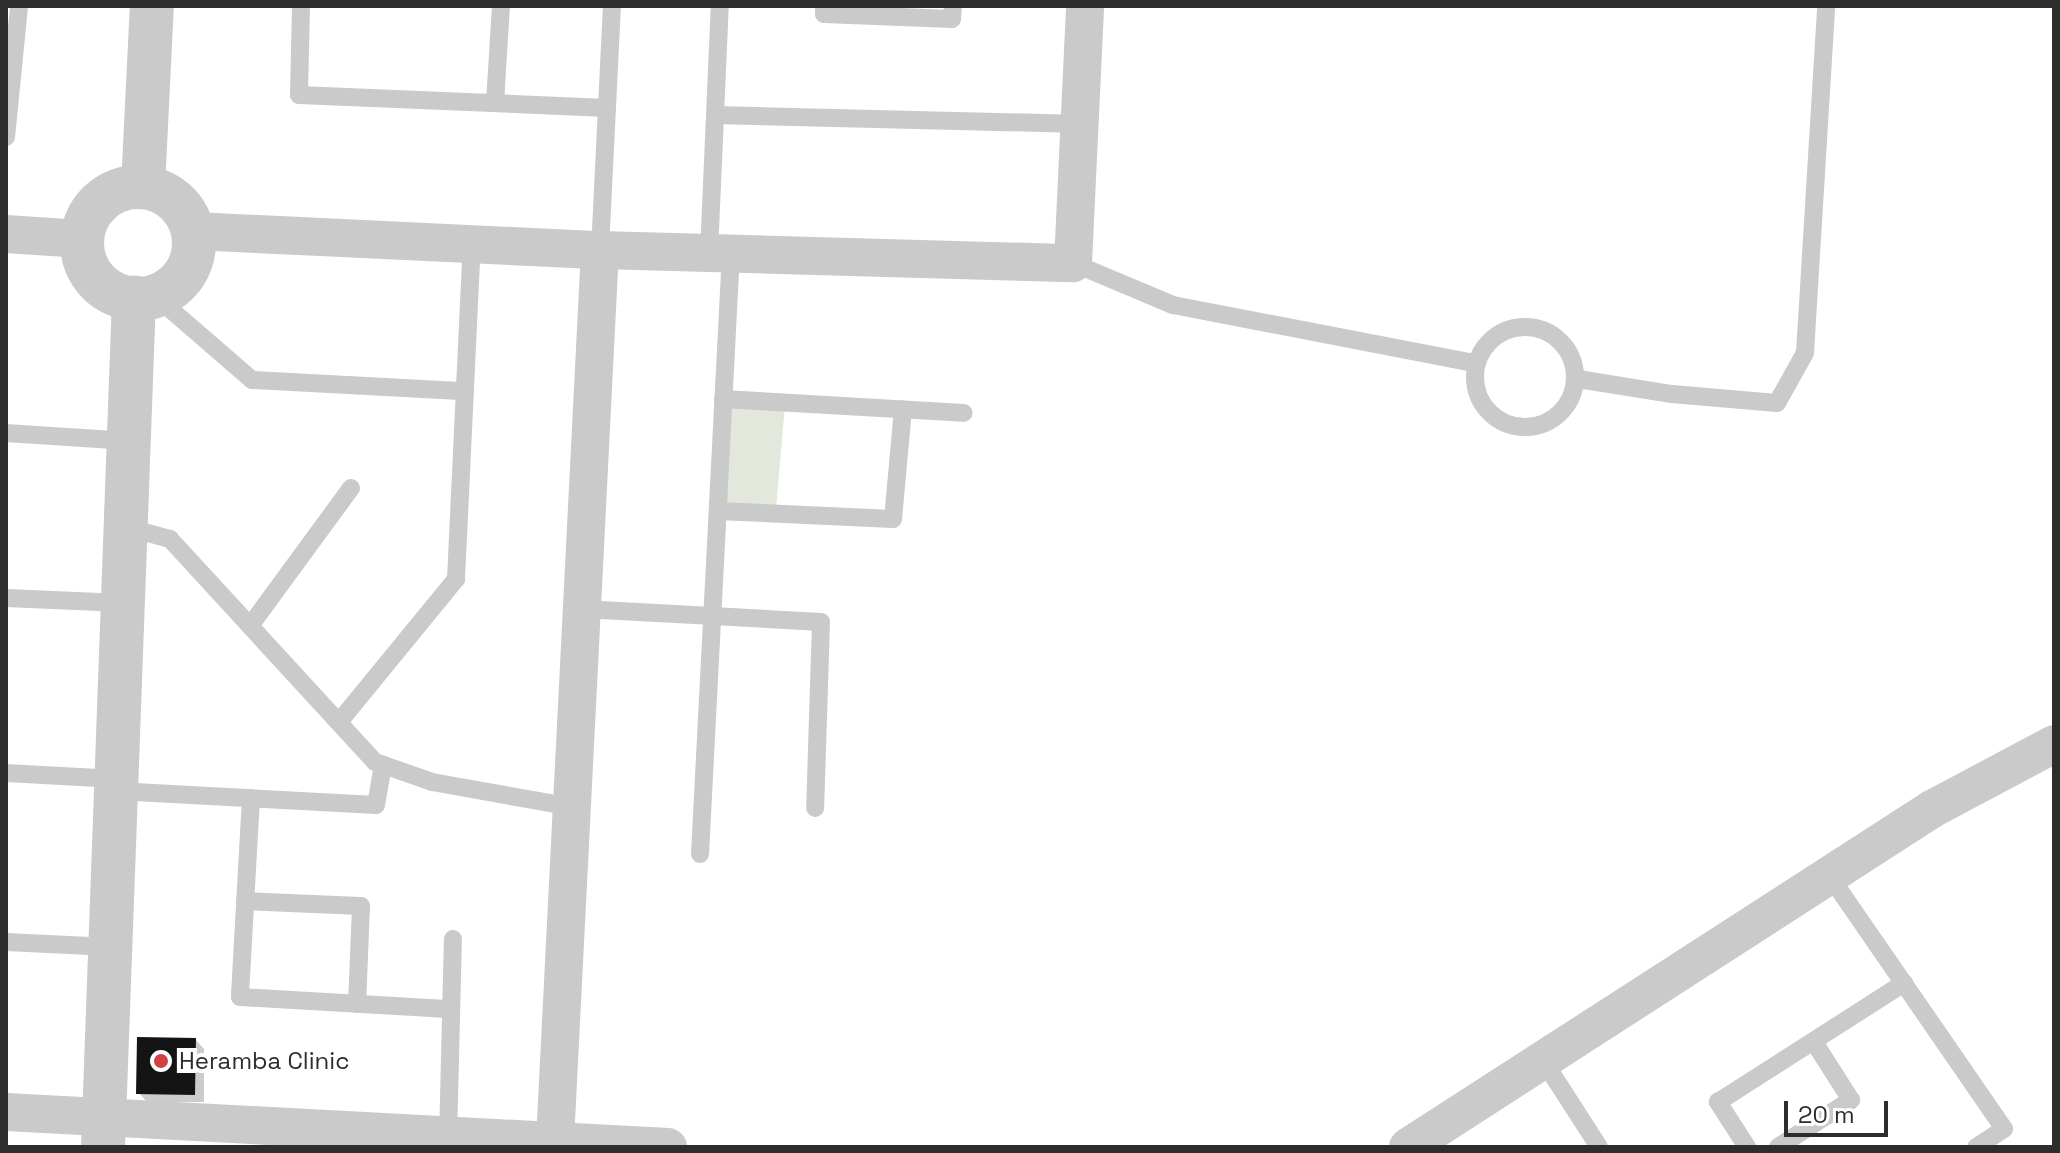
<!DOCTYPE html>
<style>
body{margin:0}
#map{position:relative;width:2060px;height:1153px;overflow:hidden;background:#fff;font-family:"Space Grotesk",sans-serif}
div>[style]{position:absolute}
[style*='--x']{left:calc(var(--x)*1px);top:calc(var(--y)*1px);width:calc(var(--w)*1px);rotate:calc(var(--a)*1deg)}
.green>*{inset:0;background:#e2e9dc;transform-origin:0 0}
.shadow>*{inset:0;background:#0003}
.building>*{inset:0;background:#141414;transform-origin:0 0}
.service>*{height:18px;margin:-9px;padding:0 9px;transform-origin:9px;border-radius:9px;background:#cacaca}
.service>.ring{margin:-9px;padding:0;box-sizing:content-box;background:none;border:18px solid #cacaca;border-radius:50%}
.minor>*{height:38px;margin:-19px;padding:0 19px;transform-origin:19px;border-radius:19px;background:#cacaca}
.tertiary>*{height:44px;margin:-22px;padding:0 22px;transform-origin:22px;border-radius:22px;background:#cacaca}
.tertiary>.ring{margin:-22px;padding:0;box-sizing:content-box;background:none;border:44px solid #cacaca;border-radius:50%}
.dots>*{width:22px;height:22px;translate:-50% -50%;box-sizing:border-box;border:4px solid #fff;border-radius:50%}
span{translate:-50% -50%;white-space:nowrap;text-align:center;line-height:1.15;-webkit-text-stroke:8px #fff;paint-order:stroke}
.poi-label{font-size:24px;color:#2d2d2d}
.left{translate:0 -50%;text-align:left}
.frame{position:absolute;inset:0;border:8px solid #2d2d2d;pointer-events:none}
.scale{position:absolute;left:1784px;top:1101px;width:104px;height:36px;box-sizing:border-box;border:4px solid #2d2d2d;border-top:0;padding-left:10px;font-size:24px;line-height:28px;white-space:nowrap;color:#2d2d2d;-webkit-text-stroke:6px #fff;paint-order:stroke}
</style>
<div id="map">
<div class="green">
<div style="left:728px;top:403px;width:57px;height:104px;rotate:5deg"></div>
</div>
<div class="shadow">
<div style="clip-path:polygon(196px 1040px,204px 1049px,204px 1102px,147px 1102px,139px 1093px)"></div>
</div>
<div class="building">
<div style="left:137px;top:1037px;width:59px;height:57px;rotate:1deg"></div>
</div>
<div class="service">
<div style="--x:301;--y:6;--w:89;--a:91.3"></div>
<div style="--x:299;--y:95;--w:308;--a:2.4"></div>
<div style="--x:824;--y:6;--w:8;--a:90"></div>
<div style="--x:824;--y:14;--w:128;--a:2.2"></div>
<div style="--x:952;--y:19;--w:13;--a:-86"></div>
<div style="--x:495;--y:103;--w:97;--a:-86.5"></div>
<div style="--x:715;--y:115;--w:364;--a:1.4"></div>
<div style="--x:6;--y:137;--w:132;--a:-84.3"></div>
<div style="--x:600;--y:250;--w:244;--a:-87.2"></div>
<div style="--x:709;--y:253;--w:247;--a:-87.5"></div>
<div style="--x:1073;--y:263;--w:108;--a:22.8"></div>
<div style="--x:1173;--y:305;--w:307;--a:10.9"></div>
<div style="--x:155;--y:296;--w:128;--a:40.9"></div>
<div style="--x:252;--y:380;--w:213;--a:3"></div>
<div class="ring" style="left:1475px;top:327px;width:82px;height:82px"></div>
<div style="--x:1578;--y:379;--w:95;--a:9.1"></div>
<div style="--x:1672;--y:394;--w:105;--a:4.9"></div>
<div style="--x:1777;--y:403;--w:57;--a:-60.8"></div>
<div style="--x:1805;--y:353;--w:348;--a:-86.5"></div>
<div style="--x:723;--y:399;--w:241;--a:3.3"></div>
<div style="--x:6;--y:433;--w:123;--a:3.7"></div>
<div style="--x:718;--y:511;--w:175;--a:2.6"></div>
<div style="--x:893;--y:519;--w:110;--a:-84.8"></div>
<div style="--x:126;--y:527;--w:46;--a:15.3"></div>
<div style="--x:170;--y:539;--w:303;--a:47.4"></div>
<div style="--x:375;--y:762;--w:60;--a:19.3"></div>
<div style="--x:432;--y:782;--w:142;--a:10.1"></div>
<div style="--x:6;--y:598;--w:117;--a:2.4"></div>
<div style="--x:582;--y:609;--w:239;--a:3.1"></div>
<div style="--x:821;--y:622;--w:186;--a:91.8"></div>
<div style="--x:250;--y:626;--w:171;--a:-53.8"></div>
<div style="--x:339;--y:722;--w:185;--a:-50.7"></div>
<div style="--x:456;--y:579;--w:335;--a:-87.3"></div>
<div style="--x:6;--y:773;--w:111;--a:3.1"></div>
<div style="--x:116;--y:791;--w:260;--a:3.1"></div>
<div style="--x:376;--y:805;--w:41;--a:-80.1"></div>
<div style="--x:251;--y:798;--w:199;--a:93.2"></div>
<div style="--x:240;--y:997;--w:211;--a:3.3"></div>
<div style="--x:700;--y:854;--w:602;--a:-87.05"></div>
<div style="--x:1829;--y:875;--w:308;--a:55.4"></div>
<div style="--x:2004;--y:1129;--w:33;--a:147"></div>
<div style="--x:245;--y:901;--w:116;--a:2.5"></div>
<div style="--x:361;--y:906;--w:98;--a:92.3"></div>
<div style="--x:6;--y:942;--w:105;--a:2.7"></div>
<div style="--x:1543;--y:1060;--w:103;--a:57.2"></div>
<div style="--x:448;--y:1140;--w:201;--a:-88.6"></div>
<div style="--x:1747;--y:1147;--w:54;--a:-122.8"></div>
<div style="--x:1718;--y:1102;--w:221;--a:-32.6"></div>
<div style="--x:1778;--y:1147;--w:87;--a:-32.8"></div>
<div style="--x:1851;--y:1100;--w:69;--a:-122.5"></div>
</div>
<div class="minor">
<div style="--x:193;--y:231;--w:407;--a:2.7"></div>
<div style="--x:600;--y:250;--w:473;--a:1.6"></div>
<div style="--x:1073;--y:263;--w:257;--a:-87.3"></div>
<div style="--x:6;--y:234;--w:76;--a:3.8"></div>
<div style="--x:6;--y:1112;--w:663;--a:3.03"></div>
<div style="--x:555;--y:1141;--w:892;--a:-87.11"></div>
<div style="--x:1408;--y:1147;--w:624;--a:-32.82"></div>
<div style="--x:1932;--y:809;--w:138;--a:-28"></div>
</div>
<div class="tertiary">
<div style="--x:143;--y:187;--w:181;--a:-87.2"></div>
<div class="ring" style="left:82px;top:187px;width:68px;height:68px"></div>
<div style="--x:103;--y:1147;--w:850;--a:-87.91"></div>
</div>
<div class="dots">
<div style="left:161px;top:1061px;background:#d04246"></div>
</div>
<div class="poi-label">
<span class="left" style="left:179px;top:1061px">Heramba Clinic</span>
</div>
<div class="frame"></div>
<div class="scale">20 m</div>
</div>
